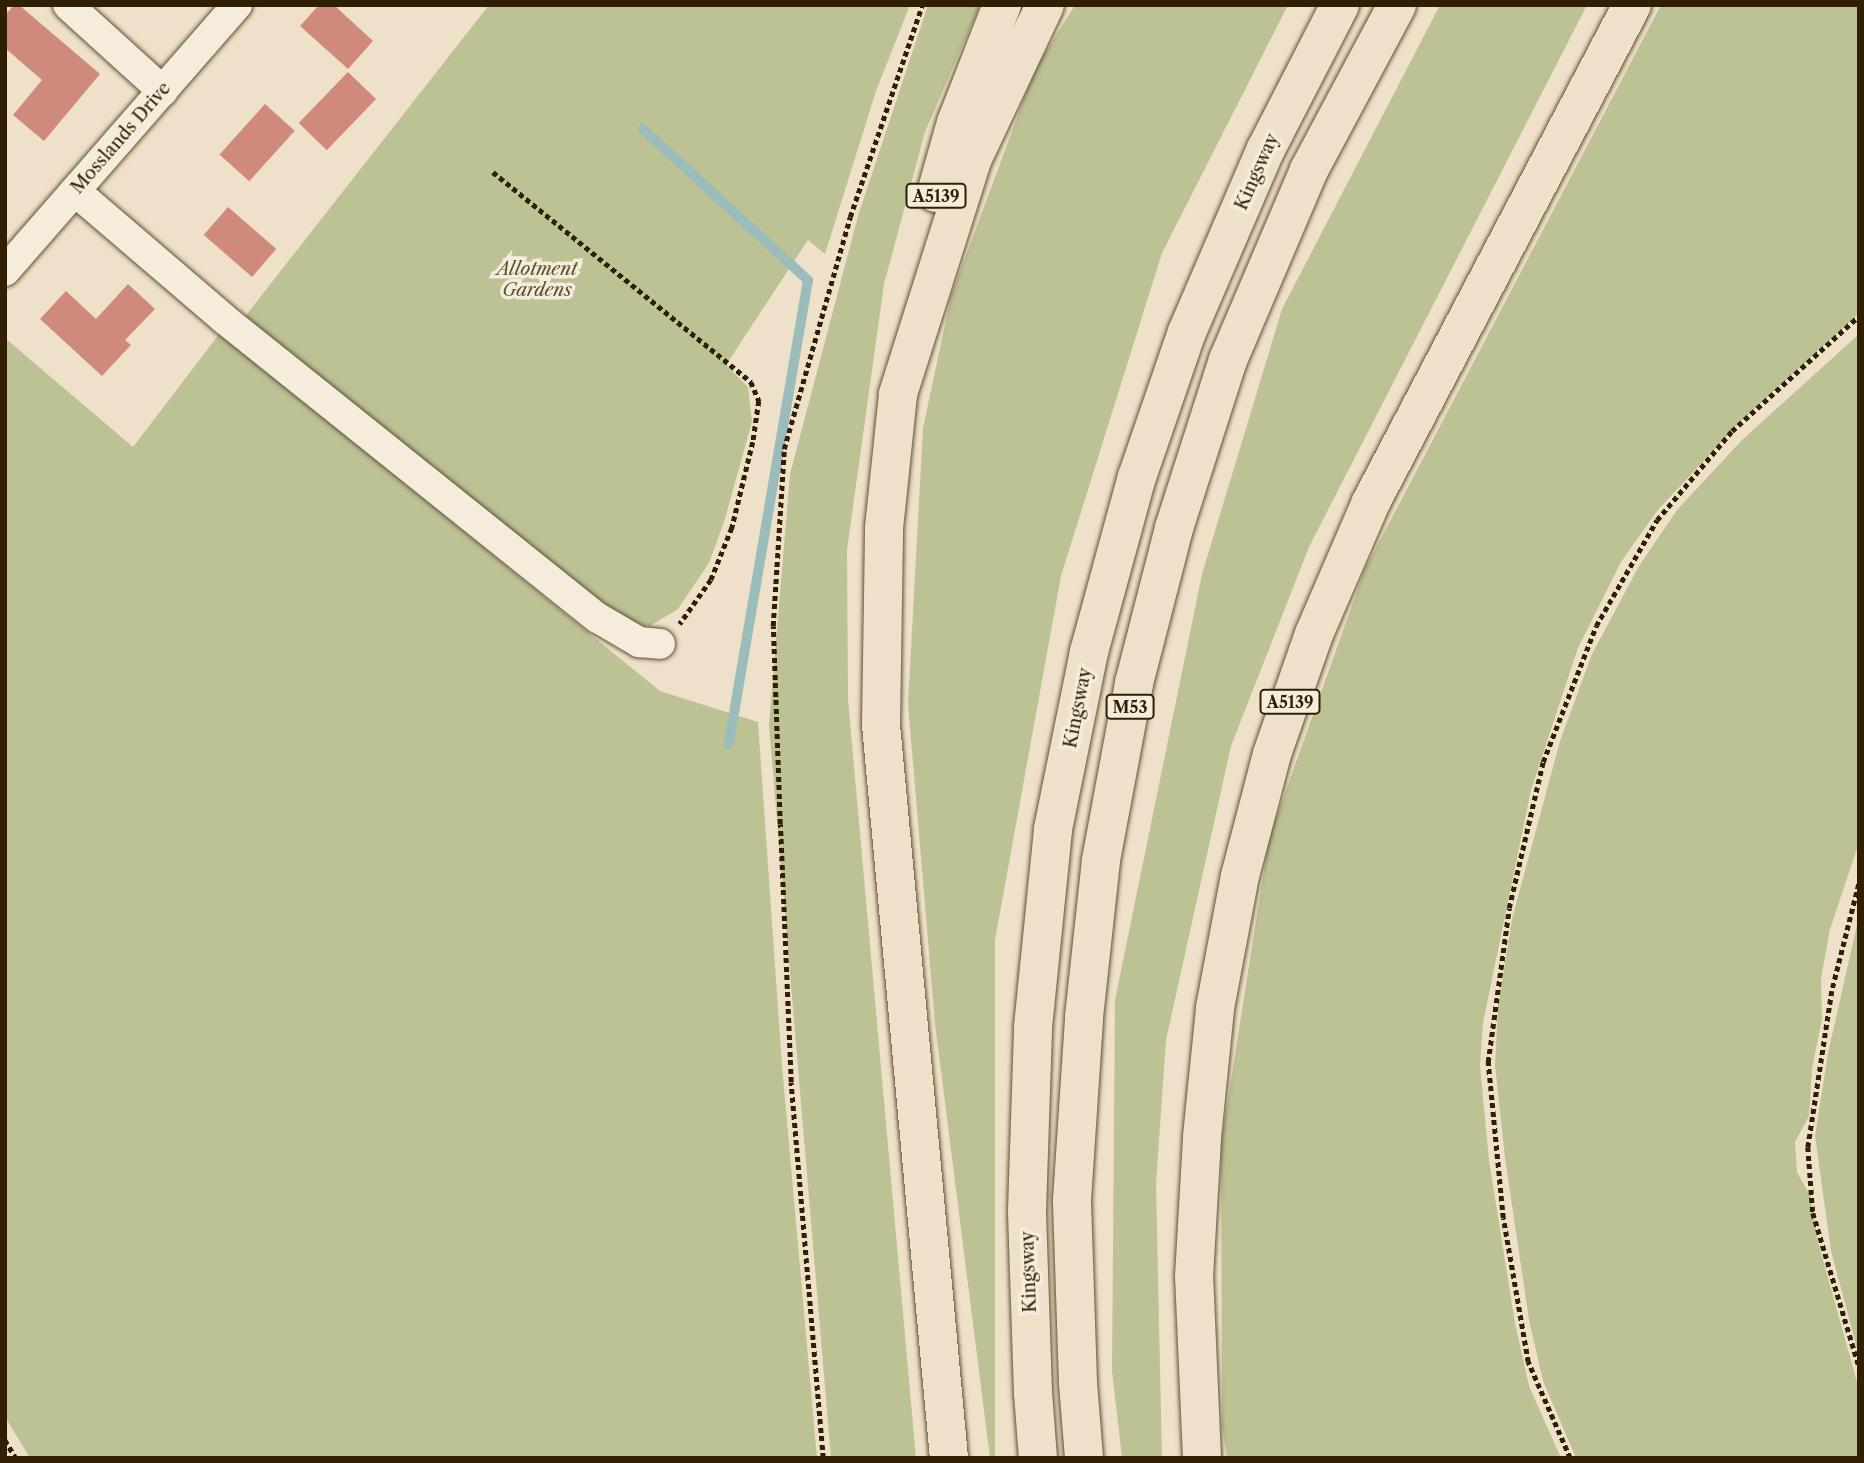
<!DOCTYPE html>
<style>
body{margin:0}
#map{position:relative;width:1864px;height:1463px;overflow:hidden;background:#efe1c9;font-family:"Libre Caslon Text",serif}
div>[style]{position:absolute}
[style*='--x']{left:calc(var(--x)*1px);top:calc(var(--y)*1px);width:calc(var(--w)*1px);rotate:calc(var(--a)*1deg)}
.green>*{inset:0;background:#bcc294}
.stream>*{height:10px;margin:-5px;padding:0 5px;transform-origin:5px;border-radius:5px;background:#9abcbb}
.building>*{inset:0;background:#cf8a7d;transform-origin:0 0}
.path>*{height:4.5px;margin-top:-2.25px;transform-origin:0;background:repeating-linear-gradient(90deg,#301f04 0 5px,transparent 0 8.5px)}
.roads{filter:drop-shadow(0 0 2px #605035) drop-shadow(0 0 2px #605035)}
.minor>*{height:30px;margin:-15px;padding:0 15px;transform-origin:15px;border-radius:15px;background:#f5ecdc}
.trunk>*{height:38px;margin:-19px;padding:0 19px;transform-origin:19px;border-radius:19px;background:#efe1c9}
.motorway>*{height:38px;margin:-19px;padding:0 19px;transform-origin:19px;border-radius:19px;background:#efe1c9}
span{translate:-50% -50%;white-space:nowrap;text-align:center;line-height:1.15;-webkit-text-stroke:7px #f5ecdc;paint-order:stroke}
.shield-label span{padding:2px 5px;background:#f5ecdc;border:2px solid;border-radius:5px;-webkit-text-stroke-width:0}
.shield-label{font-size:16px;color:#301f04;font-weight:700}
.street-label{font-size:18px;color:#301f04}
.park-label{font-size:18px;color:#5a502f;font-style:italic}
.frame{position:absolute;inset:0;border:7px solid #301f04;pointer-events:none}
</style>
<div id="map">
<div class="green">
<div style="clip-path:polygon(489px 5px,910px 5px,876px 91px,825px 254px,808px 240px,726px 365px,748px 387px,752px 422px,724px 522px,709px 563px,678px 609px,650px 626px,628px 624px,243px 319px)"></div>
<div style="clip-path:polygon(928px 5px,980px 5px,925px 132px,884px 284px,847px 550px,848px 699px,916px 1458px,831px 1458px,769px 725px,790px 474px,858px 216px)"></div>
<div style="clip-path:polygon(1075px 5px,1288px 5px,1162px 253px,1061px 576px,995px 940px,995px 1458px,990px 1458px,935px 1024px,908px 704px,923px 428px,951px 296px,1035px 69px)"></div>
<div style="clip-path:polygon(1440px 5px,1587px 5px,1309px 547px,1231px 746px,1166px 1040px,1156px 1184px,1162px 1458px,1122px 1458px,1112px 1371px,1115px 1000px,1202px 574px,1282px 309px)"></div>
<div style="clip-path:polygon(1661px 5px,1859px 5px,1859px 313px,1740px 422px,1657px 511px,1621px 562px,1578px 648px,1531px 790px,1483px 1023px,1480px 1066px,1489px 1160px,1515px 1323px,1529px 1386px,1561px 1458px,1227px 1458px,1222px 1427px,1221px 1144px,1269px 838px,1365px 569px)"></div>
<div style="clip-path:polygon(220px 333px,660px 691px,758px 722px,782px 1065px,817px 1458px,30px 1458px,5px 1417px,5px 338px,133px 447px)"></div>
<div style="clip-path:polygon(1859px 334px,1859px 843px,1830px 929px,1821px 978px,1822px 1019px,1812px 1069px,1809px 1116px,1795px 1142px,1797px 1172px,1811px 1197px,1818px 1242px,1859px 1389px,1859px 1458px,1576px 1458px,1543px 1381px,1529px 1320px,1505px 1158px,1495px 1065px,1498px 1007px,1512px 919px,1560px 741px,1592px 654px,1639px 566px,1677px 510px,1742px 440px)"></div>
<div style="clip-path:polygon(1859px 916px,1859px 1356px,1831px 1251px,1815px 1136px,1828px 1053px)"></div>
</div>
<div class="stream">
<div style="--x:643;--y:129;--w:224;--a:42.5"></div>
<div style="--x:808;--y:280;--w:471;--a:99.7"></div>
</div>
<div class="building">
<div style="clip-path:polygon(14px 5px,19px 5px,100px 74px,44px 141px,13px 115px,42px 80px,5px 48px,5px 15px)"></div>
<div style="clip-path:polygon(319px 5px,334px 5px,373px 41px,348px 69px,300px 26px)"></div>
<div style="left:348px;top:72px;width:39px;height:71px;rotate:44deg"></div>
<div style="left:265px;top:104px;width:40px;height:68px;rotate:42deg"></div>
<div style="left:228px;top:207px;width:64px;height:37px;rotate:41deg"></div>
<div style="clip-path:polygon(128px 284px,155px 309px,125px 340px,131px 345px,102px 376px,40px 319px,66px 291px,96px 319px)"></div>
</div>
<div class="path">
<div style="--x:493;--y:172;--w:333;--a:39.1"></div>
<div style="--x:751;--y:382;--w:21;--a:67"></div>
<div style="--x:759;--y:401;--w:41;--a:98.3"></div>
<div style="--x:753;--y:442;--w:89;--a:103.7"></div>
<div style="--x:732;--y:528;--w:56;--a:112"></div>
<div style="--x:711;--y:580;--w:54;--a:125.2"></div>
<div style="--x:1859;--y:884;--w:110;--a:104.2"></div>
<div style="--x:1832;--y:991;--w:158;--a:98.7"></div>
<div style="--x:1808;--y:1147;--w:66;--a:85.7"></div>
<div style="--x:1813;--y:1213;--w:160;--a:73.3"></div>
<div style="--x:5;--y:1440;--w:21;--a:59"></div>
<div style="--x:823;--y:1458;--w:377;--a:-94.9"></div>
<div style="--x:791;--y:1082;--w:258;--a:-92.4"></div>
<div style="--x:780;--y:824;--w:198;--a:-92"></div>
<div style="--x:773;--y:626;--w:177;--a:-86.4"></div>
<div style="--x:784;--y:449;--w:241;--a:-74.1"></div>
<div style="--x:850;--y:217;--w:224;--a:-71.2"></div>
<div style="--x:1570;--y:1458;--w:105;--a:-113.6"></div>
<div style="--x:1528;--y:1362;--w:146;--a:-99.8"></div>
<div style="--x:1503;--y:1218;--w:157;--a:-95.5"></div>
<div style="--x:1488;--y:1062;--w:155;--a:-82.2"></div>
<div style="--x:1509;--y:908;--w:150;--a:-76.9"></div>
<div style="--x:1543;--y:762;--w:146;--a:-68.7"></div>
<div style="--x:1596;--y:626;--w:122;--a:-60.1"></div>
<div style="--x:1657;--y:520;--w:116;--a:-49.9"></div>
<div style="--x:1732;--y:431;--w:171;--a:-42.2"></div>
</div>
<div class="roads">
<div class="minor">
<div style="--x:68;--y:5;--w:128;--a:42.2"></div>
<div style="--x:75;--y:191;--w:195;--a:40.6"></div>
<div style="--x:223;--y:318;--w:480;--a:38.7"></div>
<div style="--x:598;--y:618;--w:48;--a:30.3"></div>
<div style="--x:639;--y:642;--w:21;--a:5"></div>
<div style="--x:5;--y:271;--w:353;--a:-48.9"></div>
</div>
<div class="trunk">
<div style="--x:936;--y:193;--w:73;--a:-74.1"></div>
<div style="--x:956;--y:123;--w:127;--a:-68.7"></div>
<div style="--x:949;--y:1458;--w:736;--a:-95.3"></div>
<div style="--x:881;--y:725;--w:197;--a:-89.1"></div>
<div style="--x:884;--y:528;--w:135;--a:-84"></div>
<div style="--x:898;--y:394;--w:248;--a:-72.4"></div>
<div style="--x:973;--y:158;--w:169;--a:-64.8"></div>
<div style="--x:1038;--y:1458;--w:65;--a:-94.4"></div>
<div style="--x:1033;--y:1393;--w:182;--a:-91.9"></div>
<div style="--x:1027;--y:1211;--w:184;--a:-88.1"></div>
<div style="--x:1033;--y:1027;--w:199;--a:-84.2"></div>
<div style="--x:1053;--y:829;--w:181;--a:-78.5"></div>
<div style="--x:1089;--y:652;--w:181;--a:-74.7"></div>
<div style="--x:1137;--y:477;--w:153;--a:-71"></div>
<div style="--x:1187;--y:332;--w:199;--a:-66.7"></div>
<div style="--x:1266;--y:149;--w:162;--a:-62.8"></div>
<div style="--x:1202;--y:1458;--w:181;--a:-92.5"></div>
<div style="--x:1194;--y:1277;--w:140;--a:-86.7"></div>
<div style="--x:1202;--y:1137;--w:130;--a:-84.2"></div>
<div style="--x:1215;--y:1008;--w:134;--a:-79.3"></div>
<div style="--x:1240;--y:876;--w:126;--a:-75.3"></div>
<div style="--x:1272;--y:754;--w:127;--a:-70.7"></div>
<div style="--x:1314;--y:634;--w:144;--a:-66.6"></div>
<div style="--x:1371;--y:502;--w:561;--a:-62.29"></div>
</div>
<div class="motorway">
<div style="--x:1084;--y:1458;--w:75;--a:-94.6"></div>
<div style="--x:1078;--y:1383;--w:183;--a:-91.9"></div>
<div style="--x:1072;--y:1200;--w:183;--a:-86.2"></div>
<div style="--x:1084;--y:1017;--w:158;--a:-83.8"></div>
<div style="--x:1101;--y:860;--w:180;--a:-79.4"></div>
<div style="--x:1134;--y:683;--w:160;--a:-75.5"></div>
<div style="--x:1174;--y:528;--w:176;--a:-72.2"></div>
<div style="--x:1228;--y:360;--w:207;--a:-66.9"></div>
<div style="--x:1309;--y:170;--w:187;--a:-61.9"></div>
</div>
</div>
<div class="shield-label">
<span style="left:936px;top:196px">A5139</span>
<span style="left:1290px;top:702px">A5139</span>
<span style="left:1130px;top:707px">M53</span>
</div>
<div class="street-label">
<span style="left:121px;top:138px;rotate:-49deg">Mosslands Drive</span>
<span style="left:1257px;top:172px;rotate:-66deg">Kingsway</span>
<span style="left:1078px;top:708px;rotate:-79deg">Kingsway</span>
<span style="left:1029px;top:1272px;rotate:-92deg">Kingsway</span>
</div>
<div class="park-label">
<span style="left:537px;top:280px">Allotment<br>Gardens</span>
</div>
<div class="frame"></div>
</div>
